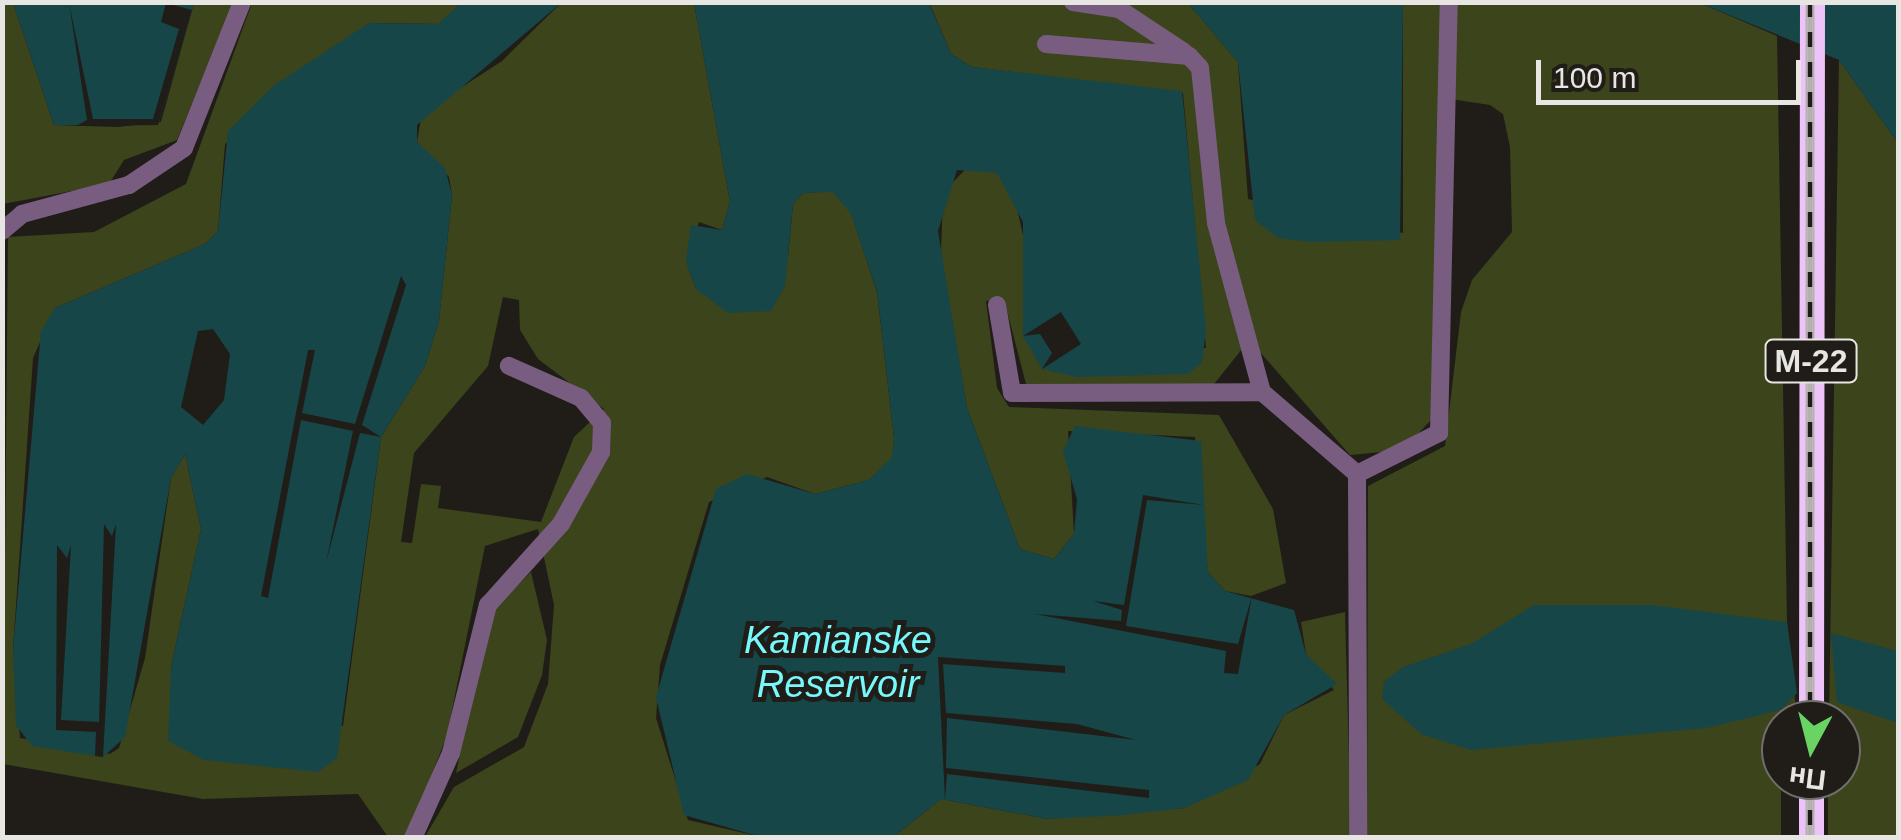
<!DOCTYPE html>
<meta charset="utf-8">
<style>
body{margin:0}
#map{position:relative;width:1901px;height:840px;overflow:hidden;background:#201d19;font-family:Arial,sans-serif}
div>[style]{position:absolute}
[style*='--x']{left:calc(var(--x)*1px);top:calc(var(--y)*1px);width:calc(var(--w)*1px);rotate:calc(var(--a)*1deg)}
.green>*{inset:0;background:#3c441b}
.water>*{inset:0;background:#164647}
.pier>*{inset:0;background:#201d19}
.minor>*{height:18px;margin:-9px;padding:0 9px;transform-origin:9px;border-radius:9px;background:#795d81}
.highway>*{height:25px;margin:-12.5px;padding:0 12.5px;transform-origin:12.5px;border-radius:12.5px;background:#eec3fa}
.rail>*{height:9px;margin-top:-4.5px;transform-origin:0;background:repeating-linear-gradient(90deg,#201d19 0 15px,#b3b1ad 0 30px);box-sizing:border-box;border-block:2px solid #b3b1ad}
span{translate:-50% -50%;white-space:nowrap;text-align:center;line-height:1.15;-webkit-text-stroke:10px #201d19;paint-order:stroke}
.shield-label span{padding:2px 8px;background:#201d19;border:2px solid;border-radius:8px;-webkit-text-stroke-width:0}
.shield-label{font-size:32px;color:#e8e6e3;font-weight:700}
.water-label{font-size:38px;color:#77f8fb;font-style:italic}
.frame{position:absolute;inset:0;border:5px solid #e8e6e3;pointer-events:none}
.north{position:absolute;left:1761px;top:700px;width:100px;height:100px;box-sizing:border-box;background:#201d19;border:2px solid #706d6a;border-radius:50%;rotate:187deg;font-size:28px;font-weight:700;line-height:40px;text-align:center;color:#e8e6e3}
.north::after{content:'';display:block;margin:auto;width:35px;height:45px;background:#69d464;clip-path:polygon(50% 0,100% 100%,50% 72%,0 100%)}
.scale{position:absolute;left:1536px;top:60px;width:265px;height:45px;box-sizing:border-box;border:5px solid #e8e6e3;border-top:0;padding-left:12px;font-size:30px;line-height:35px;white-space:nowrap;color:#e8e6e3;-webkit-text-stroke:8px #201d19;paint-order:stroke}
</style>
<div id="map">
<div class="green">
<div style="clip-path:polygon(929px 2px,1188px 3px,1238px 62px,1248px 199px,1403px 233px,1403px 3px,1700px 3px,1777px 36px,1787px 622px,1797px 720px,1781px 720px,1781px 837px,1367px 837px,1368px 486px,1445px 446px,1461px 312px,1472px 280px,1512px 232px,1510px 147px,1503px 114px,1490px 105px,1444px 98px,1431px 420px,1403px 450px,1350px 455px,1259px 351px,1242px 349px,1214px 384px,1027px 388px,1004px 299px,986px 301px,997px 388px,1009px 407px,1219px 415px,1273px 509px,1286px 583px,1251px 596px,1225px 591px,1208px 572px,1195px 437px,1068px 431px,1074px 534px,1054px 559px,1020px 549px,967px 408px,941px 254px,943px 192px,968px 167px,997px 173px,1013px 190px,1024px 240px,1023px 336px,1033px 351px,1206px 348px,1183px 93px,972px 67px,951px 54px)"></div>
<div style="clip-path:polygon(3px 3px,13px 3px,54px 125px,118px 127px,161px 122px,194px 3px,233px 3px,177px 140px,124px 160px,109px 184px,3px 204px)"></div>
<div style="clip-path:polygon(evenodd,252px 3px,461px 3px,439px 24px,369px 23px,225px 144px,218px 231px,205px 244px,55px 308px,33px 358px,13px 649px,20px 738px,110px 754px,119px 748px,145px 658px,171px 478px,185px 454px,201px 529px,171px 667px,343px 726px,381px 437px,425px 366px,439px 321px,452px 195px,449px 177px,417px 142px,422px 113px,502px 61px,561px 3px,694px 3px,730px 202px,722px 230px,699px 222px,686px 261px,696px 289px,788px 257px,793px 204px,803px 193px,833px 191px,851px 213px,877px 292px,894px 438px,893px 457px,869px 480px,815px 494px,767px 477px,709px 502px,660px 665px,656px 718px,688px 820px,761px 837px,425px 837px,454px 787px,524px 747px,548px 684px,554px 605px,538px 529px,485px 546px,447px 735px,408px 837px,388px 837px,358px 794px,203px 799px,3px 764px,8px 237px,94px 232px,186px 184px,252px 3px,503px 297px,519px 300px,520px 330px,538px 359px,604px 409px,574px 437px,541px 522px,438px 508px,441px 486px,421px 484px,412px 543px,401px 542px,414px 453px,488px 366px,503px 297px)"></div>
<div style="clip-path:polygon(1839px 60px,1898px 143px,1898px 837px,1828px 838px,1828px 780px,1841px 780px,1841px 720px,1829px 720px)"></div>
<div style="clip-path:polygon(531px 572px,547px 640px,542px 675px,518px 737px,456px 773px,489px 614px)"></div>
<div style="clip-path:polygon(1345px 612px,1351px 837px,892px 838px,941px 799px,1048px 819px,1184px 808px,1260px 764px,1284px 715px,1334px 690px,1306px 654px,1301px 622px)"></div>
</div>
<div class="water">
<div style="clip-path:polygon(13px 3px,194px 3px,158px 125px,54px 125px)"></div>
<div style="clip-path:polygon(evenodd,461px 3px,561px 3px,417px 125px,417px 142px,445px 168px,452px 195px,439px 321px,425px 366px,381px 437px,337px 758px,318px 772px,204px 760px,168px 741px,171px 667px,201px 529px,185px 454px,171px 478px,125px 737px,103px 757px,32px 746px,16px 725px,13px 649px,41px 331px,55px 308px,205px 244px,218px 231px,228px 131px,273px 86px,369px 23px,438px 24px,461px 3px,213px 329px,230px 354px,224px 400px,203px 425px,181px 407px,198px 331px,213px 329px)"></div>
<div style="clip-path:polygon(694px 3px,929px 3px,951px 54px,972px 67px,1182px 91px,1206px 330px,1202px 362px,1188px 374px,1077px 377px,1042px 369px,1023px 336px,1023px 222px,997px 173px,957px 170px,938px 231px,967px 408px,1020px 549px,1054px 559px,1074px 534px,1077px 499px,1063px 451px,1075px 426px,1201px 441px,1208px 572px,1225px 591px,1294px 610px,1306px 654px,1337px 684px,1284px 715px,1248px 780px,1184px 808px,1124px 815px,1048px 819px,941px 799px,892px 838px,761px 837px,684px 815px,656px 697px,716px 489px,747px 474px,815px 494px,869px 480px,892px 457px,894px 438px,877px 291px,851px 214px,833px 192px,803px 193px,793px 204px,785px 286px,771px 311px,728px 313px,696px 289px,686px 262px,691px 225px,722px 230px,730px 202px)"></div>
<div style="clip-path:polygon(1188px 3px,1403px 3px,1400px 240px,1311px 242px,1278px 238px,1255px 220px,1238px 62px)"></div>
<div style="clip-path:polygon(1700px 3px,1898px 3px,1898px 143px,1839px 60px)"></div>
<div style="clip-path:polygon(1534px 605px,1651px 605px,1787px 622px,1797px 693px,1781px 710px,1706px 728px,1471px 750px,1421px 734px,1382px 699px,1384px 682px,1403px 667px,1471px 644px)"></div>
<div style="clip-path:polygon(1831px 633px,1898px 651px,1898px 723px,1837px 702px)"></div>
</div>
<div class="pier">
<div style="clip-path:polygon(69px 3px,93px 119px,153px 119px,179px 29px,161px 22px,166px 3px,192px 10px,158px 125px,76px 126px,87px 120px)"></div>
<div style="clip-path:polygon(401px 276px,406px 285px,362px 425px,381px 437px,360px 433px,326px 563px,353px 431px,301px 420px,268px 598px,261px 596px,308px 350px,315px 350px,302px 413px,355px 424px)"></div>
<div style="clip-path:polygon(1061px 312px,1081px 344px,1042px 369px,1052px 353px,1040px 334px,1023px 336px)"></div>
<div style="clip-path:polygon(1143px 495px,1204px 505px,1147px 500px,1126px 626px,1238px 644px,1252px 596px,1238px 674px,1224px 673px,1226px 651px,1035px 614px,1121px 621px,1122px 610px,1093px 601px,1124px 605px)"></div>
<div style="clip-path:polygon(104px 524px,112px 536px,116px 524px,103px 757px,95px 756px,96px 732px,56px 730px,57px 545px,67px 558px,71px 545px,61px 720px,99px 722px)"></div>
<div style="clip-path:polygon(938px 657px,1065px 666px,1065px 673px,943px 664px,946px 713px,1077px 724px,1136px 740px,947px 718px,946px 768px,1149px 790px,1149px 798px,947px 774px,945px 800px)"></div>
</div>
<div class="minor">
<div style="--x:1073;--y:2;--w:47;--a:8.7"></div>
<div style="--x:1119;--y:9;--w:78;--a:33.5"></div>
<div style="--x:1046;--y:44;--w:144;--a:4.8"></div>
<div style="--x:1189;--y:56;--w:16;--a:47"></div>
<div style="--x:1200;--y:68;--w:156;--a:84.1"></div>
<div style="--x:1216;--y:223;--w:175;--a:74.8"></div>
<div style="--x:2;--y:231;--w:26;--a:-40"></div>
<div style="--x:22;--y:214;--w:111;--a:-15.2"></div>
<div style="--x:129;--y:185;--w:66;--a:-33.9"></div>
<div style="--x:184;--y:148;--w:157;--a:-68.3"></div>
<div style="--x:997;--y:305;--w:89;--a:80.3"></div>
<div style="--x:1012;--y:393;--w:250;--a:-0.2"></div>
<div style="--x:1262;--y:392;--w:125;--a:40.8"></div>
<div style="--x:1357;--y:474;--w:364;--a:89.8"></div>
<div style="--x:1357;--y:474;--w:92;--a:-26.6"></div>
<div style="--x:1439;--y:433;--w:431;--a:-88.7"></div>
<div style="--x:413;--y:838;--w:93;--a:-65.9"></div>
<div style="--x:451;--y:753;--w:153;--a:-76"></div>
<div style="--x:488;--y:605;--w:109;--a:-48"></div>
<div style="--x:561;--y:524;--w:82;--a:-60.9"></div>
<div style="--x:601;--y:452;--w:29;--a:-88"></div>
<div style="--x:602;--y:423;--w:33;--a:-130"></div>
<div style="--x:581;--y:398;--w:79;--a:-156"></div>
</div>
<div class="highway">
<div style="--x:1811;--y:720;--w:718;--a:-89.92"></div>
<div style="--x:1811;--y:838;--w:58;--a:-90"></div>
</div>
<div class="rail">
<div style="--x:1810;--y:2;--w:718;--a:90"></div>
<div style="--x:1810;--y:780;--w:58;--a:90"></div>
</div>
<div class="shield-label">
<span style="left:1811px;top:361px">М-22</span>
</div>
<div class="water-label">
<span style="left:838px;top:663px">Kamianske<br>Reservoir</span>
</div>
<div class="frame"></div>
<div class="north">Пн</div>
<div class="scale">100 m</div>
</div>
